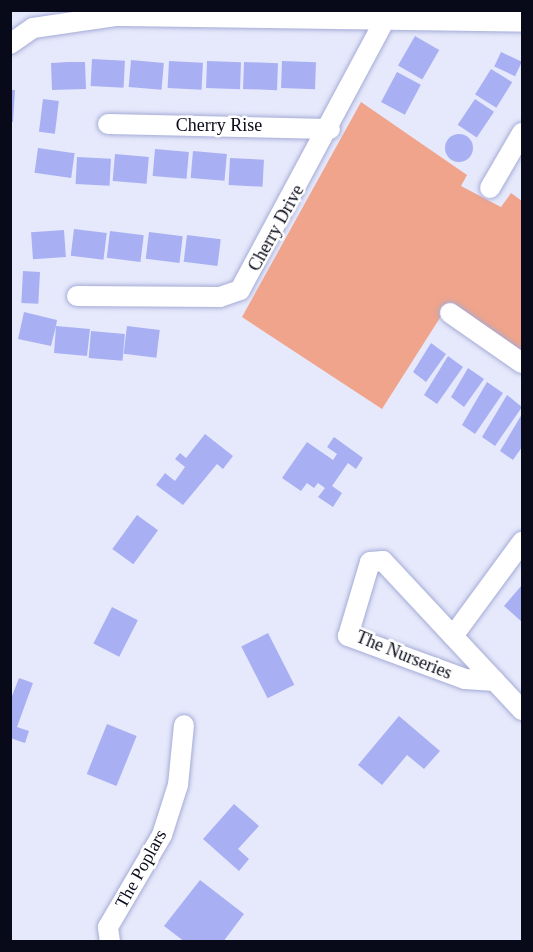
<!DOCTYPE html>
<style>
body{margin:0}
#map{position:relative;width:533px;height:952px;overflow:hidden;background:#e6e9fb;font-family:"Times New Roman",serif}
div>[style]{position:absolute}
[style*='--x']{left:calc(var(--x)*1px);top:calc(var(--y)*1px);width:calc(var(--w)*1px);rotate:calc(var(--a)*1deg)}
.green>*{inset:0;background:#efa48b}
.building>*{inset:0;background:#a8b0f3;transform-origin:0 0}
.round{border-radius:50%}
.roads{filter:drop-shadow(0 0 2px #a5abd6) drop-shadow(0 0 2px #a5abd6)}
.street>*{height:20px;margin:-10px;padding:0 10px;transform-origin:10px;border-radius:10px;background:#fff}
span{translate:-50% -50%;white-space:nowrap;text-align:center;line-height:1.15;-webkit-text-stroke:5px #fff;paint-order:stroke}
.street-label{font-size:18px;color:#090a19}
.frame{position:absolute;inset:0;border:12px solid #090a19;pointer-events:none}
</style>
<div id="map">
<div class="green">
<div style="clip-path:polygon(361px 102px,467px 175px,461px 186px,501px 207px,511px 193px,522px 201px,522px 352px,450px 302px,382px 409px,242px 317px)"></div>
</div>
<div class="building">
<div style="left:415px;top:36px;width:28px;height:34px;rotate:30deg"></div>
<div style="left:501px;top:52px;width:23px;height:16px;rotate:25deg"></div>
<div style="left:92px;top:59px;width:33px;height:27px;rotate:3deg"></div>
<div style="left:131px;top:60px;width:33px;height:27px;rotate:5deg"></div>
<div style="left:169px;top:61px;width:34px;height:27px;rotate:3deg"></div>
<div style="left:207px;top:61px;width:34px;height:27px;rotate:2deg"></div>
<div style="left:282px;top:61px;width:34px;height:27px;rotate:2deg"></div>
<div style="clip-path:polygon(68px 62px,85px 62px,86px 89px,52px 90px,51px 63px)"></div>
<div style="left:244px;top:62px;width:34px;height:27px;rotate:2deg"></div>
<div style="left:491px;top:69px;width:25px;height:30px;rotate:32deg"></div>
<div style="left:397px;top:72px;width:27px;height:34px;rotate:28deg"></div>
<div style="clip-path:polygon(10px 90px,15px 90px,13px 122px,10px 121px)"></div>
<div style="left:43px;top:99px;width:16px;height:33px;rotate:7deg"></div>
<div style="left:475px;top:99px;width:23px;height:31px;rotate:34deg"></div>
<div class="round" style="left:445px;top:134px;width:28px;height:28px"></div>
<div style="left:38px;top:148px;width:37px;height:25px;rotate:8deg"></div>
<div style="left:155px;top:149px;width:34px;height:27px;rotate:5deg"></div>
<div style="left:193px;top:151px;width:34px;height:27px;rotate:5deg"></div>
<div style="left:115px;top:154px;width:34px;height:27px;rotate:5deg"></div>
<div style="left:77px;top:157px;width:34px;height:27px;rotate:3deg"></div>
<div style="left:230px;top:158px;width:34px;height:27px;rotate:3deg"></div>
<div style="left:74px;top:229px;width:33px;height:27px;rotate:7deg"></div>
<div style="left:64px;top:230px;width:27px;height:33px;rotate:86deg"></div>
<div style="left:110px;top:231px;width:34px;height:27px;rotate:7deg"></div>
<div style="left:149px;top:232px;width:34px;height:27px;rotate:7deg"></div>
<div style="left:187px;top:235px;width:34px;height:27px;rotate:7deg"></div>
<div style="left:23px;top:271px;width:17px;height:32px;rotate:3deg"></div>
<div style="clip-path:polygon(24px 312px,57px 320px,56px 326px,90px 329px,87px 356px,54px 353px,56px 326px,51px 346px,18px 339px)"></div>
<div style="left:127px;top:326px;width:33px;height:28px;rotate:7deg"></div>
<div style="left:91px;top:331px;width:34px;height:27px;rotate:5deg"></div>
<div style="clip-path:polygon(431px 343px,446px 354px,426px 382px,413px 372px)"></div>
<div style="clip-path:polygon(448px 356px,463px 367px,437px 404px,424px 395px)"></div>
<div style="clip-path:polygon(468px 368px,484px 379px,464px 407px,451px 397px)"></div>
<div style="clip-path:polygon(487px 382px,503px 393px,475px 434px,462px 425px)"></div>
<div style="clip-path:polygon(507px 395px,522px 407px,495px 446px,482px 437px)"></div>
<div style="clip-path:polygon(522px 414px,522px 447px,513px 460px,500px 451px)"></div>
<div style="clip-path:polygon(205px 434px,233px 456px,223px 469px,217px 464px,183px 505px,156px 485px,165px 473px,175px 481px,185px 467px,175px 459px,180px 453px,186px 458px)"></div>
<div style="clip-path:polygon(334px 437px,363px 458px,356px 469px,348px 463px,332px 486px,342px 493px,333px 507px,318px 497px,325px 488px,318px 483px,314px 488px,307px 483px,301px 491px,282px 478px,307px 442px,333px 460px,337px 454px,327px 447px)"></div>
<div style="left:137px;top:515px;width:26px;height:42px;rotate:36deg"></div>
<div style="clip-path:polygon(522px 585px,522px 622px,504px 606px)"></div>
<div style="left:112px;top:607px;width:29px;height:41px;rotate:27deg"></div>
<div style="left:268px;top:633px;width:58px;height:30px;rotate:63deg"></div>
<div style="clip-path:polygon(19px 678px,33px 683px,17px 727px,29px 731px,25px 743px,10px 738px,10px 701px)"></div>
<div style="clip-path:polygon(399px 716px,440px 751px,424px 769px,407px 755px,382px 785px,358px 765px)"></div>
<div style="left:107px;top:724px;width:32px;height:54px;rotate:22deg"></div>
<div style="clip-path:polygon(234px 804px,259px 826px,238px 849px,249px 859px,239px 871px,203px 839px)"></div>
<div style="clip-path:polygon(200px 880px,244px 914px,223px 942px,185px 942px,164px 926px)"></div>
</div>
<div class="roads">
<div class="street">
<div style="--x:10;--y:44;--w:28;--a:-35"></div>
<div style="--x:33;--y:28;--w:83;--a:-8.3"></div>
<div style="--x:115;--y:16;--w:407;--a:0.8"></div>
<div style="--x:108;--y:124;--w:222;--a:1.3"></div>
<div style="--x:490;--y:188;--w:64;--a:-59.8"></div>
<div style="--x:77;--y:296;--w:143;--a:0.4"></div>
<div style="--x:220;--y:297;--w:21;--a:-19"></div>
<div style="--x:240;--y:290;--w:309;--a:-61.8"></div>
<div style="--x:450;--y:313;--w:88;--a:34.8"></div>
<div style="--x:453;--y:636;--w:117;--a:-53.7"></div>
<div style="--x:495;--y:681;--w:30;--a:-176"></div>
<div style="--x:465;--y:679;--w:125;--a:-159.8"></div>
<div style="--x:348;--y:636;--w:77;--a:-73.4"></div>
<div style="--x:370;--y:562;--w:13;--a:-4"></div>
<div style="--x:383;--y:561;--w:204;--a:47"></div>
<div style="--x:110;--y:942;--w:15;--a:-98"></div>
<div style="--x:108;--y:927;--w:107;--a:-59.6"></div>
<div style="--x:162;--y:835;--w:52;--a:-72.3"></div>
<div style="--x:178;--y:785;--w:60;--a:-84.3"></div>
</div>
</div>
<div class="street-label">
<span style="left:219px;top:125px">Cherry Rise</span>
<span style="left:276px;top:228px;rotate:-61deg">Cherry Drive</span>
<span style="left:404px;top:655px;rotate:22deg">The Nurseries</span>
<span style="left:141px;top:869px;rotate:-61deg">The Poplars</span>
</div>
<div class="frame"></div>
</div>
